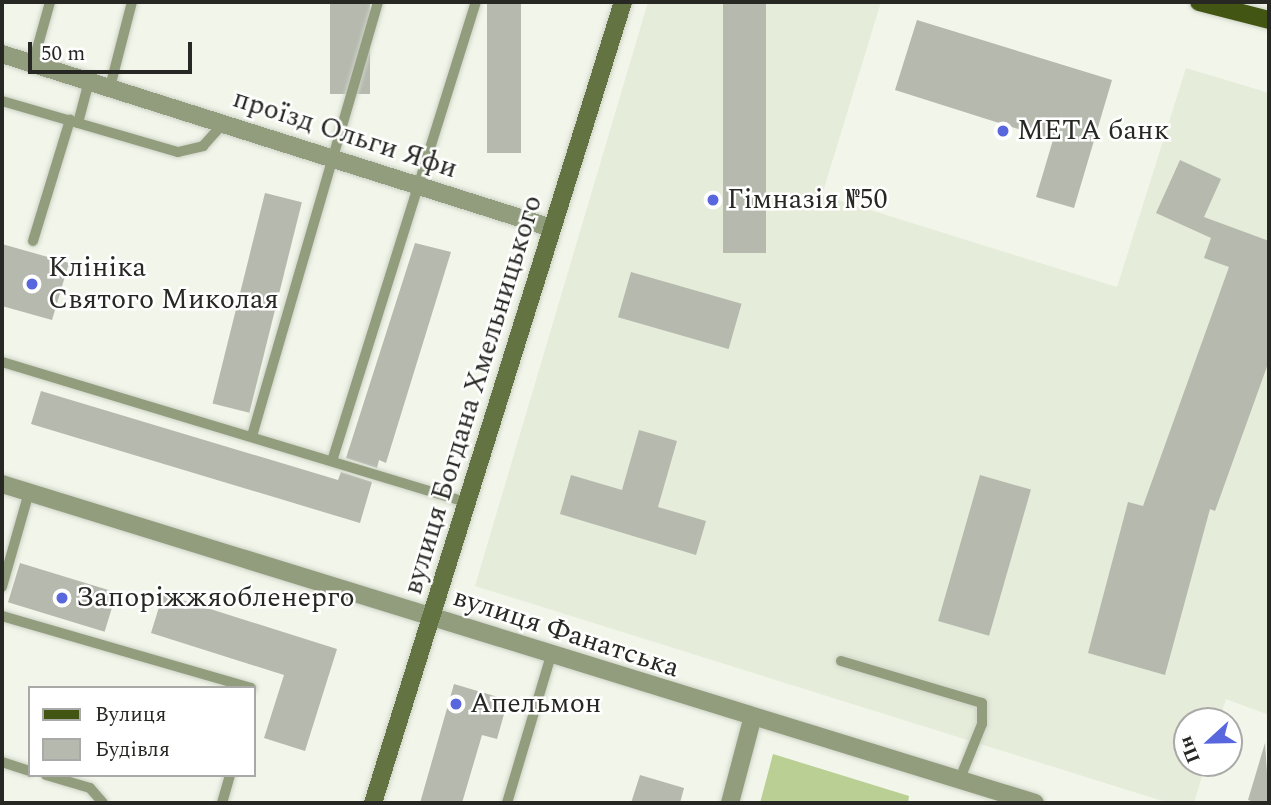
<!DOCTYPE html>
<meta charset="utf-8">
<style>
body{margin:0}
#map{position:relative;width:1271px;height:805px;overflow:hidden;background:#f2f6ea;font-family:Spectral,serif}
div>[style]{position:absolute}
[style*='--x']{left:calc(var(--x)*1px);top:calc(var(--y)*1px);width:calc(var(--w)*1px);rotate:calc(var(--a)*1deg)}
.built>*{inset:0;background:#e5ecd9}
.green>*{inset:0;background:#bacf93}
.building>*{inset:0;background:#b5b9ae;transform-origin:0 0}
.roads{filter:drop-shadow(0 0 2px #cdd1c6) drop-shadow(0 0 2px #cdd1c6)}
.service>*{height:10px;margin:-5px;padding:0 5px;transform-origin:5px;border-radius:5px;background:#919d7c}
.minor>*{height:18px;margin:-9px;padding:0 9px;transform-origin:9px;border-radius:9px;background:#919d7c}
.secondary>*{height:18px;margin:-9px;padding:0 9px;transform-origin:9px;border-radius:9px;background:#637342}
.primary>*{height:18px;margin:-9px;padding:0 9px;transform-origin:9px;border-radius:9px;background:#435513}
.dots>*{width:19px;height:19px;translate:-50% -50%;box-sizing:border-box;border:4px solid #fff;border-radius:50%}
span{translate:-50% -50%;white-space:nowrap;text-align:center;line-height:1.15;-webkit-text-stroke:5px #fff;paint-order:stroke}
.poi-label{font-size:28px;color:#272824}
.left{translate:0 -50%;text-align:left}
.street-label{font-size:28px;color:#272824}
.frame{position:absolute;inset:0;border:4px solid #272824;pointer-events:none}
.legend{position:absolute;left:28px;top:686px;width:228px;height:91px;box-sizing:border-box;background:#fff;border:2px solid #a9a9a7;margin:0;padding:9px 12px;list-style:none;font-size:21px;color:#272824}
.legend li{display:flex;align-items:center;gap:14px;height:35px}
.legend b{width:35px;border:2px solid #a9a9a7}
.north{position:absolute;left:1173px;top:707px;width:70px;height:70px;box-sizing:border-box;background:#fff;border:2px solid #a9a9a7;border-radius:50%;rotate:248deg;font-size:19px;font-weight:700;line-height:28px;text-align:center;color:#272824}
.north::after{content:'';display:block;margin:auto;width:24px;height:32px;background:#5867dd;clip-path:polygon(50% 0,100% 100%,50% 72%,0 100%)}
.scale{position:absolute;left:28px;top:42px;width:164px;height:32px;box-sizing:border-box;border:4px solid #272824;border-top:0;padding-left:9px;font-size:21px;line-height:24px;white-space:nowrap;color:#272824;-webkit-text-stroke:5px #fff;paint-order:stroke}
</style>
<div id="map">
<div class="built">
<div style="clip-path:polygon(648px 2px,881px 2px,822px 195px,1117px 287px,1186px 68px,1269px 93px,1269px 715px,1226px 699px,1219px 721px,1187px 721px,1187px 763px,1206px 763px,1194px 803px,1169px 803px,475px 586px)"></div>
</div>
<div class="green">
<div style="clip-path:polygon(773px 754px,909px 796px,908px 803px,760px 803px)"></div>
</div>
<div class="building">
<div style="left:330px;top:2px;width:40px;height:92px"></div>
<div style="left:487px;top:2px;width:34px;height:151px"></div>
<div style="left:723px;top:2px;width:43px;height:251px"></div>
<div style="clip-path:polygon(917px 20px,1112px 80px,1074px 208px,1036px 197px,1053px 140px,895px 90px)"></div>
<div style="clip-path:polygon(1180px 160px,1221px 179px,1204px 217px,1269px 241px,1269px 361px,1215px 511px,1210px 509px,1165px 675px,1088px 653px,1128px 502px,1143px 506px,1229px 267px,1204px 258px,1211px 238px,1156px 213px)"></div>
<div style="left:265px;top:193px;width:38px;height:217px;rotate:14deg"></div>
<div style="clip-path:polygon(415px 243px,451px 252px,386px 463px,379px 460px,377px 468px,346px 458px)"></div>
<div style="clip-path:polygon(2px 244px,69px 263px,52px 320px,2px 306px)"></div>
<div style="left:631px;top:272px;width:115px;height:47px;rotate:16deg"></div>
<div style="clip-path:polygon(41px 391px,338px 480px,341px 472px,372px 482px,360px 523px,31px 424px)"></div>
<div style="clip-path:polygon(639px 430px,677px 441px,658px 507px,706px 521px,696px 555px,560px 514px,571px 475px,622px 490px)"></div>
<div style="left:980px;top:475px;width:53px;height:152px;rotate:16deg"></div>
<div style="left:20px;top:563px;width:101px;height:41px;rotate:17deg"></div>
<div style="clip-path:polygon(163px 594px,337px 649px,305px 751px,264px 738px,284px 675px,151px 633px)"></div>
<div style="clip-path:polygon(454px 684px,508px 700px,497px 739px,482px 735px,462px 803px,420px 803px)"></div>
<div style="clip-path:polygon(1265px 743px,1269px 803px,1257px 803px,1248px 800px)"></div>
<div style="clip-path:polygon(640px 775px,684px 788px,680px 803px,631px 803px)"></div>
</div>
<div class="roads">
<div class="service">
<div style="--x:33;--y:63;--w:63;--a:-74.4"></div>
<div style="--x:110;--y:87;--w:88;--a:-75.5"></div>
<div style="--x:2;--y:101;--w:183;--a:16.2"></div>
<div style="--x:178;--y:152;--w:26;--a:-13"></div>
<div style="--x:203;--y:146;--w:31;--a:-48"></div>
<div style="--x:78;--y:123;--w:43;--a:-75.3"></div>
<div style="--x:33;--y:241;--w:127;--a:-73"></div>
<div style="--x:2;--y:362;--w:487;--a:16.8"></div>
<div style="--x:252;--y:436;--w:452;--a:-73.8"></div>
<div style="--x:332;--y:461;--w:481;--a:-72.6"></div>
<div style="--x:2;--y:587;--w:99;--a:-74.1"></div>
<div style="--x:2;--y:616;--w:259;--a:16.1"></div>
<div style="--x:841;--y:661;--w:147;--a:16.6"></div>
<div style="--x:982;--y:703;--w:21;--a:90"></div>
<div style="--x:982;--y:724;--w:61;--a:112"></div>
<div style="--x:2;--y:762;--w:29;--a:18"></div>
<div style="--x:46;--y:775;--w:46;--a:16.5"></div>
<div style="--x:90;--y:788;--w:20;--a:49"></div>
<div style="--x:222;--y:803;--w:29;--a:-74"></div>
<div style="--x:507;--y:803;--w:154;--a:-73.4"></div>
</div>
<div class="minor">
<div style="--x:2;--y:54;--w:577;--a:17.56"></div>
<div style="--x:2;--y:484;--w:1081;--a:17.16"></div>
<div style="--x:730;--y:803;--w:86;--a:-75.2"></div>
</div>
<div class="secondary">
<div style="--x:373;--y:803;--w:839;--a:-72.67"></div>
</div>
<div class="primary">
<div style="--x:1199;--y:2;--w:72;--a:14.4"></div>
</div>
</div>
<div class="dots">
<div style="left:1003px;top:131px;background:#5867dd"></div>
<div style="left:713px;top:200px;background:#5867dd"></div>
<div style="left:32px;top:284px;background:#5867dd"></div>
<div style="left:62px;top:598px;background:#5867dd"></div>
<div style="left:456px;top:704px;background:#5867dd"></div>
</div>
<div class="poi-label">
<span class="left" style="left:1017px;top:131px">МЕТА банк</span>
<span class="left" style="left:727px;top:200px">Гімназія №50</span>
<span class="left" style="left:48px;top:284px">Клініка<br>Святого Миколая</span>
<span class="left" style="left:76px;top:598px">Запоріжжяобленерго</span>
<span class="left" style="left:470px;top:704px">Апельмон</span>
</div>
<div class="street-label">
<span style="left:345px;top:134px;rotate:18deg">проїзд Ольги Яфи</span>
<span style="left:473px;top:395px;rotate:-73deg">вулиця Богдана Хмельницького</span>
<span style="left:566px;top:633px;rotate:18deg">вулиця Фанатська</span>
</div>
<div class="frame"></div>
<ul class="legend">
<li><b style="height:9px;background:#435513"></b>Вулиця</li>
<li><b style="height:19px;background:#b5b9ae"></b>Будівля</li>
</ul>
<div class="north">Пн</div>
<div class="scale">50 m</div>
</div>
